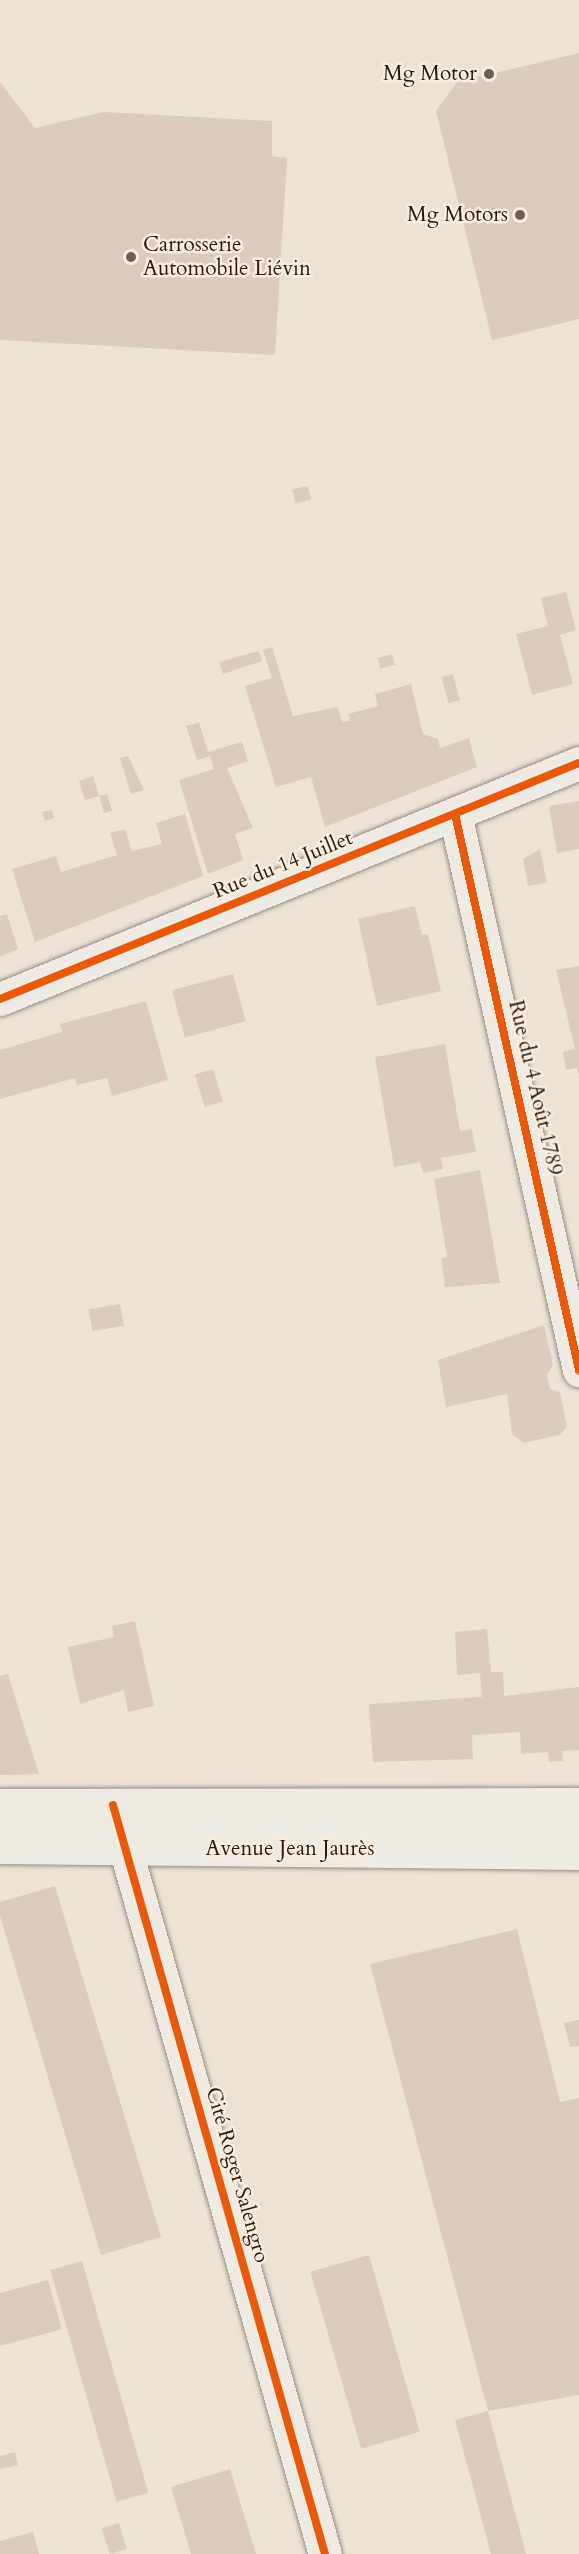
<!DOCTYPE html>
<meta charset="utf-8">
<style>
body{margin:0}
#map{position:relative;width:579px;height:2554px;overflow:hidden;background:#ece3d5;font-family:Cardo,serif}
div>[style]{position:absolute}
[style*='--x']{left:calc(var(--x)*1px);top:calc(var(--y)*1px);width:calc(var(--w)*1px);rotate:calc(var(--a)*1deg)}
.building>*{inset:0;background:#dacbbe;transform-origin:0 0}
.roads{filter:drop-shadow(0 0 2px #989088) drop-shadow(0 0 2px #989088)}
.lane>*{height:21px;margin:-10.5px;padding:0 10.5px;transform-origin:10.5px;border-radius:10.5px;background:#efebe3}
.street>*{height:33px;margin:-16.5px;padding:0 16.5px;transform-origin:16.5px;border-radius:16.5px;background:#efebe3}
.secondary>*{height:33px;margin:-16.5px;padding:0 16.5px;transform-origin:16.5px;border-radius:16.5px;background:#efebe3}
.cycleway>*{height:8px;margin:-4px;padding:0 4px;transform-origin:4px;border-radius:4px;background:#e8590c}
.dots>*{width:16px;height:16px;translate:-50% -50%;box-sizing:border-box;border:3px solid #f9eddd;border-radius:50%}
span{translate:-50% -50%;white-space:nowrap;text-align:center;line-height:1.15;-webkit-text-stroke:5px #f9eddd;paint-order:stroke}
.poi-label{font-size:21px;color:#2d170f}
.right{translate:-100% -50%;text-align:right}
.left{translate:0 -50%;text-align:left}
.street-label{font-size:21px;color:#2d170f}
</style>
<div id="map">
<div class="building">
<div style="clip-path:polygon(579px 53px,579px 319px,492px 340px,436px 111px,457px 82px)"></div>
<div style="clip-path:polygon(0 82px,35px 128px,103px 112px,272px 121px,272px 156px,287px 158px,275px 355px,0 340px)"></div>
<div style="left:308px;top:486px;width:14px;height:16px;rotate:78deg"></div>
<div style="clip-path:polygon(566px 592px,576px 630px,560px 635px,573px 684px,532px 695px,516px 634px,548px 626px,541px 598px)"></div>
<div style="clip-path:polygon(272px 647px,293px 716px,338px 707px,342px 722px,350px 721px,348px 714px,378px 706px,375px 694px,411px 684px,423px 734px,438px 739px,440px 748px,469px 738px,477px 767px,325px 827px,311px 777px,276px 787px,245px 686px,272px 678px,263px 650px)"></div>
<div style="clip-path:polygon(259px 651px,262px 661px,223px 674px,219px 662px)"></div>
<div style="left:392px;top:654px;width:11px;height:15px;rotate:75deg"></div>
<div style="left:453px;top:674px;width:27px;height:12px;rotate:75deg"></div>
<div style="clip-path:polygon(199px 722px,208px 752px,242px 742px,248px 761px,227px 768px,253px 828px,235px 834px,243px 860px,208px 874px,179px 780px,214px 769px,210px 756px,197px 760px,186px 726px)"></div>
<div style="clip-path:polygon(128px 756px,144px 790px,131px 794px,120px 758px)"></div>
<div style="clip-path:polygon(93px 776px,99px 796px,107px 794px,112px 811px,104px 813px,99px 796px,85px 800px,79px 781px)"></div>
<div style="clip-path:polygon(579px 801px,579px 849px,557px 853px,549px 806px)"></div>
<div style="clip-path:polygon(52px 810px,54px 818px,45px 821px,42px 812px)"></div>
<div style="clip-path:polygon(185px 814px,203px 876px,35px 942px,12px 869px,56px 856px,61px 872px,117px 855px,110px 833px,125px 829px,132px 851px,162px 844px,156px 823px)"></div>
<div style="clip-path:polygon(540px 849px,547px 883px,528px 886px,523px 859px)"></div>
<div style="clip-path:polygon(415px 906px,422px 935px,428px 934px,441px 991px,377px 1006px,358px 919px)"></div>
<div style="clip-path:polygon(7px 914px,18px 949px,0 957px,0 916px)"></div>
<div style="clip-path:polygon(579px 966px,579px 1074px,578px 1074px,577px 1068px,566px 1070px,563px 1052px,575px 1049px,556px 970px)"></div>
<div style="left:233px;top:974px;width:49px;height:63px;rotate:75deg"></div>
<div style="clip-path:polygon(146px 1001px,168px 1080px,112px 1096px,107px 1078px,77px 1085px,75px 1078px,0 1099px,0 1050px,62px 1032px,60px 1024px)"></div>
<div style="clip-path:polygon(445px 1044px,460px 1131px,472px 1129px,476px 1152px,441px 1158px,443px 1169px,423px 1173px,420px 1162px,394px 1167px,375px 1057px)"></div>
<div style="left:213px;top:1069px;width:34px;height:19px;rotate:73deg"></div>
<div style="clip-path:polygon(480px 1170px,500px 1283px,445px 1287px,441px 1258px,447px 1257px,434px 1179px)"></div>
<div style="left:120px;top:1304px;width:22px;height:32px;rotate:80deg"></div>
<div style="clip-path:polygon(544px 1325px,553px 1365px,547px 1375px,550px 1389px,560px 1392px,567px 1427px,559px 1435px,524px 1443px,512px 1434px,507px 1394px,446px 1407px,438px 1360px)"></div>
<div style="clip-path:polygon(135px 1621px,154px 1706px,128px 1712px,124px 1690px,80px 1704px,68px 1647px,114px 1637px,112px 1626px)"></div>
<div style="clip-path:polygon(487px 1629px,491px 1672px,503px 1672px,504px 1696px,579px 1687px,579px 1750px,562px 1751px,563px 1761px,549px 1762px,548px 1752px,521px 1754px,520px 1732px,472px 1735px,473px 1759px,373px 1762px,369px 1704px,482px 1697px,480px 1673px,457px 1675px,455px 1632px)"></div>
<div style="clip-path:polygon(8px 1674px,27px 1736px,39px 1774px,0 1775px,0 1676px)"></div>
<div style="clip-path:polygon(55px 1886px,161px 2237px,101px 2255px,0 1916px,0 1902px)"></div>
<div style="clip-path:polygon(517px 1929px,560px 2102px,579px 2098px,579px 2395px,488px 2411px,526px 2554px,491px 2554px,455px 2420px,488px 2411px,370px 1964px)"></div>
<div style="clip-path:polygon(579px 2020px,579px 2046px,570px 2047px,564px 2023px)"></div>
<div style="left:369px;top:2255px;width:184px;height:61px;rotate:74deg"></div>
<div style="left:82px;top:2261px;width:241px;height:33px;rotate:74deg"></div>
<div style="clip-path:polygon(48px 2280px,62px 2329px,0 2346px,0 2293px)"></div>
<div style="clip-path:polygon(15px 2452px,18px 2465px,0 2469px,0 2456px)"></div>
<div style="clip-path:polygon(230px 2469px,256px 2554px,191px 2554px,171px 2487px)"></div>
<div style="left:119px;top:2523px;width:27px;height:18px;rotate:73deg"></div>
<div style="clip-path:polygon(33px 2532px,39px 2554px,0 2554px,0 2541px)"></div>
</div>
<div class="roads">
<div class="lane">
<div style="--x:0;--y:1825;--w:579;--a:0.59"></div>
</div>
<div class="street">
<div style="--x:455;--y:814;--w:570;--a:77.43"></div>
<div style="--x:0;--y:999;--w:625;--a:-22.18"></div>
<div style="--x:113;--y:1805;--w:778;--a:74.2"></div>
</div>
<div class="secondary">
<div style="--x:0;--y:1805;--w:579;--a:-0.1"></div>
<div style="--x:0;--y:1847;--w:579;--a:0.59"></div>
</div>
</div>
<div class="cycleway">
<div style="--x:455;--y:814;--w:570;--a:77.43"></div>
<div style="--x:0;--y:999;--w:625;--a:-22.18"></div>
<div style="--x:113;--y:1805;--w:778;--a:74.2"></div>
</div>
<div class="dots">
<div style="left:489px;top:74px;background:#705e54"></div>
<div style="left:520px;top:215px;background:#705e54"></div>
<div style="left:131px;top:257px;background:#705e54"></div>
</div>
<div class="poi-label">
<span class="right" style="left:477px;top:74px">Mg Motor</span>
<span class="right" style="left:508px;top:215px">Mg Motors</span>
<span class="left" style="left:143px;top:257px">Carrosserie<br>Automobile Liévin</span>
</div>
<div class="street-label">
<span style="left:283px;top:865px;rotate:-22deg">Rue du 14 Juillet</span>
<span style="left:535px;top:1088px;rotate:77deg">Rue du 4 Août 1789</span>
<span style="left:290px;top:1849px">Avenue Jean Jaurès</span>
<span style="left:237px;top:2175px;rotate:74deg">Cité Roger Salengro</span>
</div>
</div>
